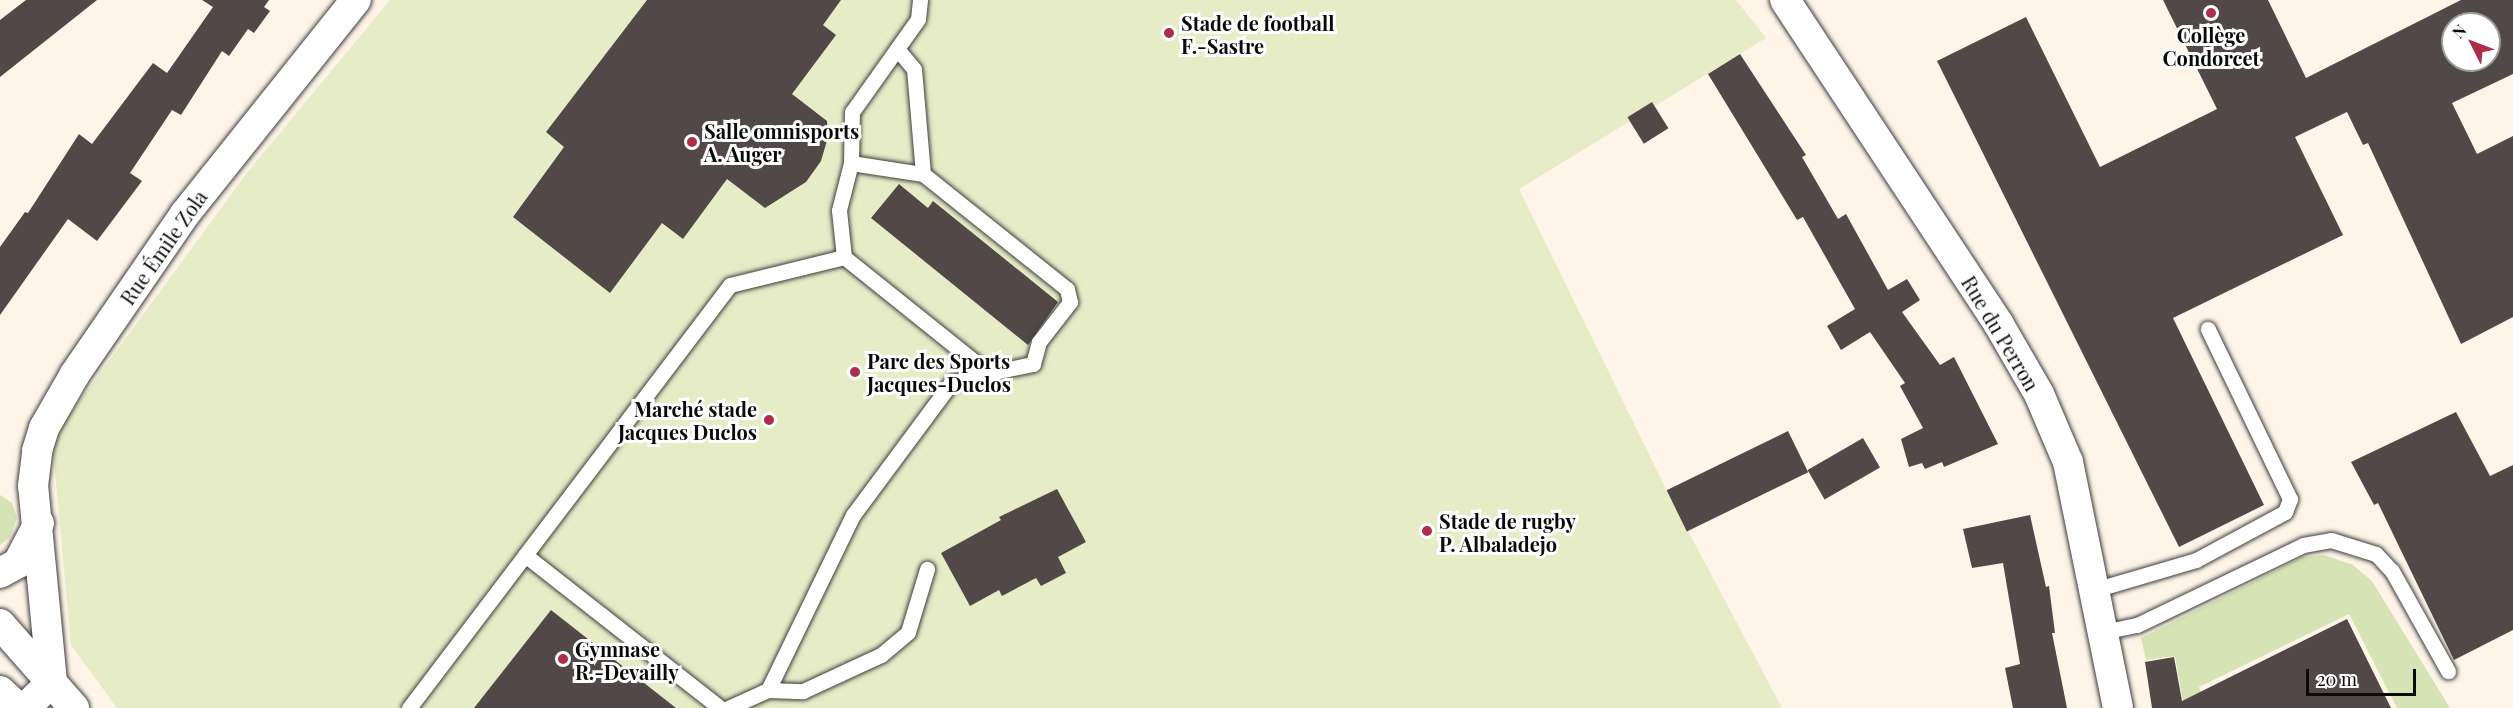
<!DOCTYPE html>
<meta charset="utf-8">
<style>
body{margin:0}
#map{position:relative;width:2513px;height:708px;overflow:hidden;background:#fef5e8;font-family:"Playfair Display",serif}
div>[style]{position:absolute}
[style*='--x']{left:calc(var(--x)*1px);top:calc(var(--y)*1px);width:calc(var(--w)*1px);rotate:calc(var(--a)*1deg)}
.green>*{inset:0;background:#d6e4b5}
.pitch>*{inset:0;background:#e6ecc6}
.building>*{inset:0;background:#514947;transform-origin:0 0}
.roads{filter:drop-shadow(0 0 2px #3d3d3d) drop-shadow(0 0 2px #3d3d3d)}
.service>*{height:15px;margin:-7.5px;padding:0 7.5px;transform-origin:7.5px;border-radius:7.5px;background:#fff}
.minor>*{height:30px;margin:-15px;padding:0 15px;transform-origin:15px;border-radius:15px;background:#fff}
.dots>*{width:16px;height:16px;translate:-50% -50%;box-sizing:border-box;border:3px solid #fff;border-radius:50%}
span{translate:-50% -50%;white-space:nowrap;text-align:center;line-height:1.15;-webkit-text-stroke:6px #fff;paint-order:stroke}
.poi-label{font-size:20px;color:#0a0a0a;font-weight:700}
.left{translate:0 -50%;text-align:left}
.right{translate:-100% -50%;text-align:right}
.street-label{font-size:20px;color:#0a0a0a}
.north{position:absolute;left:2441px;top:12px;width:60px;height:60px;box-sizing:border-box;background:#fff;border:2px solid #9d9d9d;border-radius:50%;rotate:312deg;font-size:16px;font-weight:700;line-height:24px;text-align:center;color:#0a0a0a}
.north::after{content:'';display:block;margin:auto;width:21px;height:27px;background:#af2c4b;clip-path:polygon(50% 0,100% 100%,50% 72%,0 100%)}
.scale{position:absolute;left:2306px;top:669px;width:110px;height:27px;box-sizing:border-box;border:3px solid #0a0a0a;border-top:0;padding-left:8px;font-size:18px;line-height:21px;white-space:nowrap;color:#0a0a0a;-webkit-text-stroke:4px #fff;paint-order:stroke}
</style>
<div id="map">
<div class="green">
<div style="clip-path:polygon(0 495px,12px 503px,17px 518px,10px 537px,0 545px)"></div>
<div style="clip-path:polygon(2324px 555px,2353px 565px,2372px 581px,2450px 708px,2397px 708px,2349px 614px,2199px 687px,2208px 708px,2184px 708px,2175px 656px,2146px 660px,2141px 638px,2303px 557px)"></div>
</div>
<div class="pitch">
<div style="clip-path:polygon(390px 0,1736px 0,1766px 38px,1519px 189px,1669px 495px,1782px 708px,117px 708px,71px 645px,52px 439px,246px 174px)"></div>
</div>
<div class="building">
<div style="clip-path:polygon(26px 0,97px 0,0 77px,0 20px)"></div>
<div style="clip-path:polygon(202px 0,269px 0,264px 7px,270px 11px,254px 33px,248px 29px,229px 56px,222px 51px,181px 115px,172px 110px,130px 173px,142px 181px,97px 241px,68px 219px,0 315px,0 247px,25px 212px,28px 213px,79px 134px,92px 144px,153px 63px,167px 73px,213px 7px)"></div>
<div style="clip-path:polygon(647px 0,841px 0,823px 25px,836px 35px,792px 94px,827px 121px,828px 137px,821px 161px,806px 182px,765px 208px,727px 179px,683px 239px,662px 223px,610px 293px,513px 217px,564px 147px,546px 132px)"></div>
<div style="clip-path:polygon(evenodd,2163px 0,2268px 0,2306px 78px,2461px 0,2513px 0,2513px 74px,2452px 103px,2477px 154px,2513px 136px,2513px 317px,2461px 344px,2368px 143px,2363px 145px,2347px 112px,2295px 137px,2343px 235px,2173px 318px,2264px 505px,2179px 547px,1937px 61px,2026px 17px,2100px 167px,2217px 109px,2163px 0,2453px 24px,2489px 24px,2489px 60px,2453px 60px,2453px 24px)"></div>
<div style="clip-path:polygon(1740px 54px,1806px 155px,1802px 157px,1838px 219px,1846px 214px,1888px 290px,1907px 279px,1920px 300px,1902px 312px,1940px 365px,1954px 357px,1998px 444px,1944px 467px,1942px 462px,1925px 469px,1922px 463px,1909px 467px,1901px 439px,1923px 428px,1900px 386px,1905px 383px,1870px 332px,1841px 350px,1827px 326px,1855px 309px,1803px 217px,1797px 220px,1708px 74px)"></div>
<div style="left:1652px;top:102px;width:31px;height:29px;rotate:58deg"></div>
<div style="clip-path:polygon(899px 184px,928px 208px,933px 201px,1058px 302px,1028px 345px,871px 218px)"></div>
<div style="clip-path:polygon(2456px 412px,2490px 476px,2513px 465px,2513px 630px,2454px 660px,2378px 503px,2374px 505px,2351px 462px)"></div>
<div style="left:1788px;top:431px;width:46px;height:135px;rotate:64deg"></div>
<div style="left:1863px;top:438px;width:34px;height:64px;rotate:60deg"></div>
<div style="clip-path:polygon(1057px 489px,1086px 542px,1058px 557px,1066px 573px,1041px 586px,1036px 578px,1002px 596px,999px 590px,970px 606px,941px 553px,1001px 520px,999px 517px)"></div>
<div style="clip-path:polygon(2030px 515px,2046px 587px,2049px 586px,2055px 633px,2052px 633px,2067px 708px,2013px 708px,2005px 668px,2020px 664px,2003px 563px,1972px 568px,1963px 529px)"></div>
<div style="clip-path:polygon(551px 610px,676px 708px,474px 708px)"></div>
<div style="clip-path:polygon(2347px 619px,2391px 708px,2152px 708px,2145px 662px,2174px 657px,2182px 701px)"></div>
</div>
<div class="roads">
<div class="service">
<div style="--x:851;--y:163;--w:73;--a:8.7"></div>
<div style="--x:923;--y:174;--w:105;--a:-94.9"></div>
<div style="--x:914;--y:69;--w:26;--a:-130"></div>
<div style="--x:844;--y:257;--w:47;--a:-96.1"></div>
<div style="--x:839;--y:210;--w:49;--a:-75.7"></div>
<div style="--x:851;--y:163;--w:51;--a:-88.9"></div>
<div style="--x:852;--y:112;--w:114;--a:-54.6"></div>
<div style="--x:918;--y:19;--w:19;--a:-84"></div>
<div style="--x:525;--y:555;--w:248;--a:38.1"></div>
<div style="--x:2094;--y:590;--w:106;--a:-16.4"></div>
<div style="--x:2196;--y:560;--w:101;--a:-28.3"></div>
<div style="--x:2285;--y:512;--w:14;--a:-69"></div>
<div style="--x:2290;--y:499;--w:189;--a:-115.8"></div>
<div style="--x:2103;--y:632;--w:35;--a:-12"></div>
<div style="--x:2137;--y:625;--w:184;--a:-25.7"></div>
<div style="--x:2303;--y:545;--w:28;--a:-10"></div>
<div style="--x:2331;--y:540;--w:47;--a:17.3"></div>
<div style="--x:2376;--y:554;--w:23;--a:47"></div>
<div style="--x:2392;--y:571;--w:115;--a:60.8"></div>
<div style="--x:768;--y:690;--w:195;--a:-64.1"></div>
<div style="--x:853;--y:515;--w:164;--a:-53.4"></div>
<div style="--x:951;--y:383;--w:39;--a:-15"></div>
<div style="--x:409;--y:708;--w:531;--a:-52.81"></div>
<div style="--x:730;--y:285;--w:117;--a:-13.8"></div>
<div style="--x:844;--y:257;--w:186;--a:38.7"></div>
<div style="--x:989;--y:373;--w:45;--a:-11.6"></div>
<div style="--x:1033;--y:364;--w:23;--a:-75"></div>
<div style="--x:1039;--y:342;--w:51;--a:-52.2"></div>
<div style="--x:1070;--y:302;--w:13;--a:-103"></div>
<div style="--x:1067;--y:289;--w:184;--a:-141.4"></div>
<div style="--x:728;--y:708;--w:44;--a:-24.2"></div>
<div style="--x:768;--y:690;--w:35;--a:2"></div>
<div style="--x:803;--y:691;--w:86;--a:-24.8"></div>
<div style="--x:881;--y:655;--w:35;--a:-40"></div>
<div style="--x:908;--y:632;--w:66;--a:-73.2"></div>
</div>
<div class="minor">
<div style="--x:1785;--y:0;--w:387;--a:56.6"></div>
<div style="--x:1998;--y:323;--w:82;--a:60"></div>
<div style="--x:2039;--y:394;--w:74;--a:66.9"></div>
<div style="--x:2068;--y:462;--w:251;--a:78.5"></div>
<div style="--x:0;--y:573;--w:21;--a:-29"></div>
<div style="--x:18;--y:563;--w:45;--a:-62.3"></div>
<div style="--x:0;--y:624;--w:112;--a:48.6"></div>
<div style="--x:0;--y:691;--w:25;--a:43"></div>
<div style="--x:25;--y:708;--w:37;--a:-44"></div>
<div style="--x:52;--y:682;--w:197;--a:-95.5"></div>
<div style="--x:33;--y:486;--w:35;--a:-83"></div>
<div style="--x:37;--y:451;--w:24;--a:-73"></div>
<div style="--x:44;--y:428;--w:62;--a:-60.1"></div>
<div style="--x:75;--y:374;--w:194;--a:-55.5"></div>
<div style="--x:185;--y:214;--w:274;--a:-51.4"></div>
</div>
</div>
<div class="dots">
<div style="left:2211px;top:13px;background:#af2c4b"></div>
<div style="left:1169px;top:33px;background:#af2c4b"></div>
<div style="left:692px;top:142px;background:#af2c4b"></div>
<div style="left:855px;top:372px;background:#af2c4b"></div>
<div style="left:769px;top:420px;background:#af2c4b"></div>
<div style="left:1427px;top:531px;background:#af2c4b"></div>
<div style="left:563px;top:659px;background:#af2c4b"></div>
</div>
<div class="poi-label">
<span class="left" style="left:1181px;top:34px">Stade de football<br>F.-Sastre</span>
<span style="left:2211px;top:46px">Collège<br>Condorcet</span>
<span class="left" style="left:704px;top:142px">Salle omnisports<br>A. Auger</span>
<span class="left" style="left:867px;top:372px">Parc des Sports<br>Jacques-Duclos</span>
<span class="right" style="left:757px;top:420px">Marché stade<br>Jacques Duclos</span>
<span class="left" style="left:1439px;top:532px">Stade de rugby<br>P. Albaladejo</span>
<span class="left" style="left:575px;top:660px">Gymnase<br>R.-Devailly</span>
</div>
<div class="street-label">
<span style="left:163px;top:247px;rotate:-55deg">Rue Émile Zola</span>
<span style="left:2001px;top:333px;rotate:59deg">Rue du Perron</span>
</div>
<div class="north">N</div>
<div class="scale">20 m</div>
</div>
